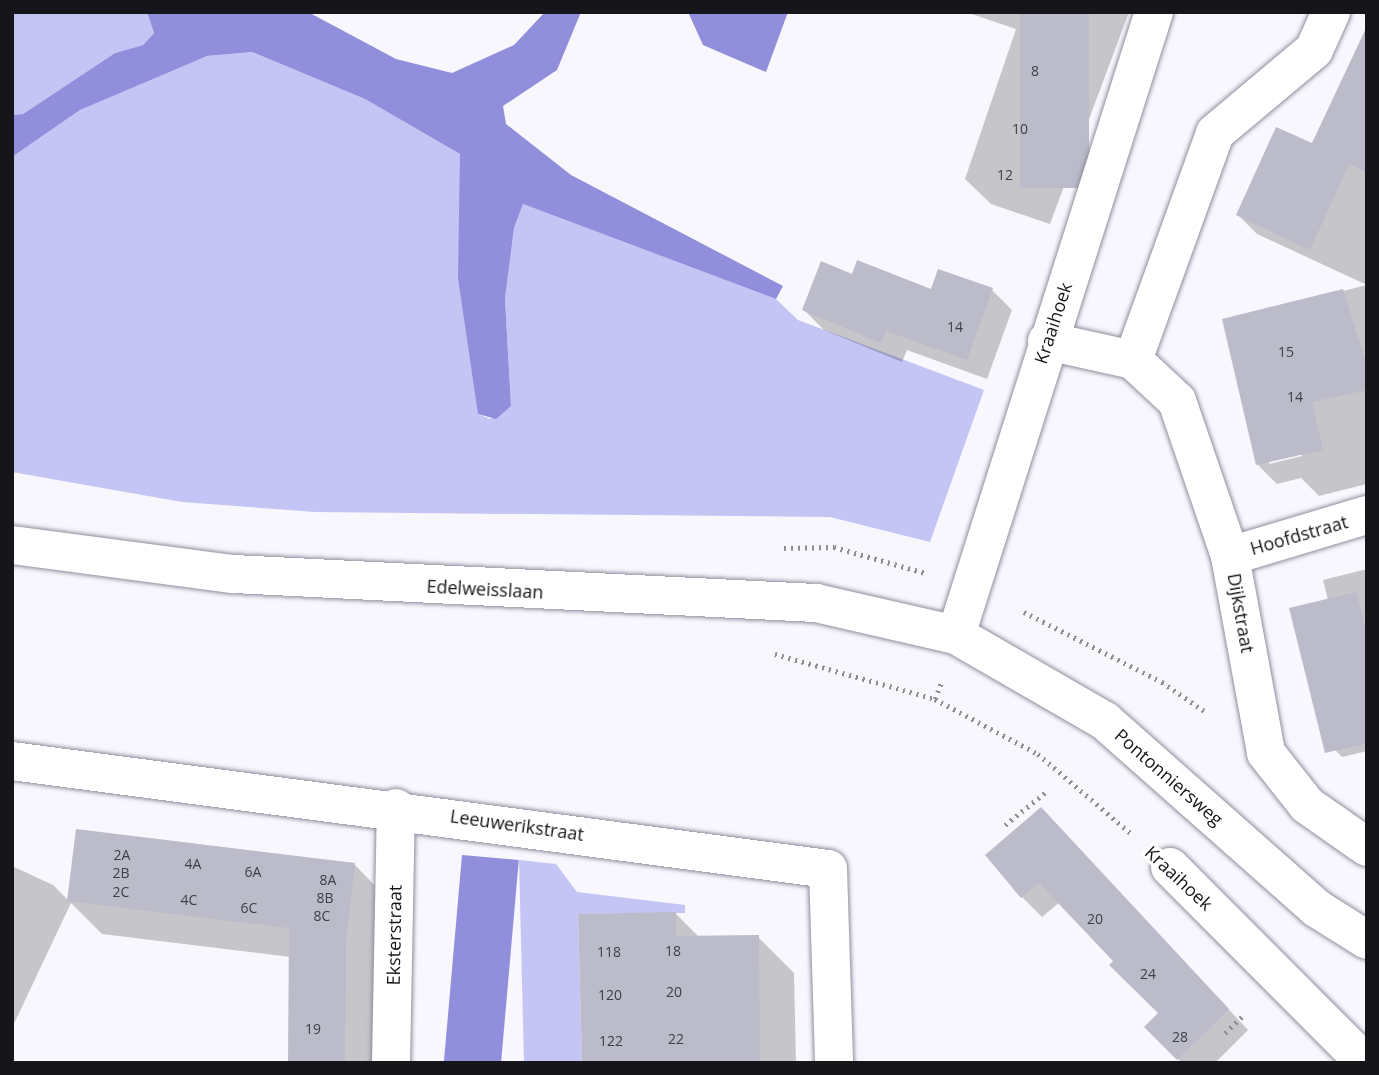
<!DOCTYPE html>
<style>
body{margin:0}
#map{position:relative;width:1379px;height:1075px;overflow:hidden;background:#f7f7fd;font-family:"Open Sans",sans-serif}
div>[style]{position:absolute}
[style*='--x']{left:calc(var(--x)*1px);top:calc(var(--y)*1px);width:calc(var(--w)*1px);rotate:calc(var(--a)*1deg)}
.green>*{inset:0;background:#c4c4f5}
.water>*{inset:0;background:#918edc;transform-origin:0 0}
.shadow>*{inset:0;background:#0003}
.building>*{inset:0;background:#bbbbca;transform-origin:0 0}
.path>*{height:4.5px;margin-top:-2.25px;transform-origin:0;background:repeating-linear-gradient(90deg,#8d8d92 0 2px,transparent 0 7px)}
.roads{filter:drop-shadow(0 0 2px #8e8f9d) drop-shadow(0 0 2px #8e8f9d)}
.street>*{height:38px;margin:-19px;padding:0 19px;transform-origin:19px;border-radius:19px;background:#fff}
.secondary>*{height:38px;margin:-19px;padding:0 19px;transform-origin:19px;border-radius:19px;background:#fff}
span{translate:-50% -50%;white-space:nowrap;text-align:center;line-height:1.15;-webkit-text-stroke:6px #fff;paint-order:stroke}
.number-label{font-size:14px;color:#3e3e46}
.number-label span{-webkit-text-stroke-width:0}
.street-label{font-size:18px;color:#15151a}
.frame{position:absolute;inset:0;border:14px solid #15151a;pointer-events:none}
</style>
<div id="map">
<div class="green">
<div style="clip-path:polygon(12px 12px,147px 12px,154px 33px,143px 45px,115px 53px,23px 114px,12px 115px)"></div>
<div style="clip-path:polygon(252px 52px,365px 99px,460px 154px,478px 414px,490px 419px,511px 406px,505px 299px,514px 228px,523px 204px,776px 299px,798px 320px,984px 390px,930px 542px,830px 517px,315px 512px,182px 502px,12px 472px,12px 157px,80px 110px,158px 76px,207px 56px)"></div>
<div style="clip-path:polygon(519px 860px,556px 864px,577px 892px,685px 905px,685px 913px,578px 914px,582px 1063px,524px 1063px)"></div>
</div>
<div class="water">
<div style="clip-path:polygon(147px 12px,308px 12px,396px 59px,452px 73px,514px 45px,545px 12px,581px 12px,557px 70px,503px 106px,506px 124px,571px 175px,783px 286px,776px 299px,523px 204px,514px 228px,505px 299px,511px 406px,496px 419px,478px 414px,458px 278px,460px 154px,365px 99px,252px 52px,207px 56px,80px 110px,12px 157px,12px 115px,23px 114px,115px 53px,143px 45px,154px 33px)"></div>
<div style="clip-path:polygon(688px 12px,788px 12px,766px 72px,703px 45px)"></div>
<div style="left:462px;top:855px;width:57px;height:208px;rotate:5deg"></div>
</div>
<div class="shadow">
<div style="clip-path:polygon(966px 12px,1129px 12px,1050px 224px,991px 204px,965px 179px,1016px 29px)"></div>
<div style="clip-path:polygon(1367px 29px,1367px 285px,1257px 234px,1238px 215px,1313px 146px)"></div>
<div style="clip-path:polygon(853px 276px,932px 291px,992px 290px,1012px 310px,987px 379px,907px 350px,902px 362px,824px 330px,804px 310px)"></div>
<div style="clip-path:polygon(evenodd,1367px 285px,1367px 484px,1319px 496px,1301px 478px,1277px 484px,1257px 464px,1224px 321px,1367px 285px,1301px 452px,1302px 456px,1269px 464px,1269px 460px,1301px 452px)"></div>
<div style="clip-path:polygon(1367px 569px,1367px 751px,1342px 757px,1323px 737px,1328px 600px,1323px 580px)"></div>
<div style="clip-path:polygon(1061px 830px,1248px 1030px,1215px 1063px,1182px 1063px,1146px 1027px,1160px 1013px,1060px 902px,1042px 917px,1022px 897px)"></div>
<div style="clip-path:polygon(78px 831px,354px 864px,387px 898px,377px 1063px,289px 1063px,290px 957px,102px 934px,71px 903px,12px 1028px,12px 866px,53px 885px,69px 901px)"></div>
<div style="clip-path:polygon(675px 913px,699px 937px,758px 937px,794px 973px,796px 1063px,584px 1063px)"></div>
</div>
<div class="building">
<div style="left:1020px;top:12px;width:69px;height:176px"></div>
<div style="clip-path:polygon(1367px 26px,1367px 173px,1349px 164px,1310px 250px,1236px 215px,1276px 127px,1312px 143px)"></div>
<div style="clip-path:polygon(857px 260px,931px 289px,938px 269px,993px 288px,967px 360px,886px 331px,881px 343px,802px 310px,821px 261px,852px 274px)"></div>
<div style="clip-path:polygon(1343px 289px,1367px 367px,1367px 390px,1312px 402px,1323px 450px,1256px 465px,1222px 319px)"></div>
<div style="clip-path:polygon(1356px 592px,1367px 634px,1367px 743px,1325px 753px,1289px 608px)"></div>
<div style="clip-path:polygon(1041px 807px,1229px 1009px,1177px 1060px,1144px 1027px,1158px 1013px,1109px 965px,1113px 961px,1039px 883px,1021px 898px,985px 855px)"></div>
<div style="clip-path:polygon(76px 829px,355px 863px,346px 940px,345px 1063px,288px 1063px,289px 928px,67px 901px)"></div>
<div style="clip-path:polygon(676px 912px,676px 936px,759px 935px,760px 1063px,582px 1063px,578px 914px)"></div>
</div>
<div class="path">
<div style="--x:784;--y:548;--w:50;--a:-1.1"></div>
<div style="--x:834;--y:547;--w:95;--a:15.9"></div>
<div style="--x:1024;--y:612;--w:155;--a:26.9"></div>
<div style="--x:1162;--y:682;--w:53;--a:34.3"></div>
<div style="--x:775;--y:654;--w:166;--a:15.7"></div>
<div style="--x:935;--y:699;--w:117;--a:28.1"></div>
<div style="--x:1038;--y:754;--w:125;--a:40.5"></div>
<div style="--x:935;--y:699;--w:17;--a:-69"></div>
<div style="--x:1005;--y:825;--w:54;--a:-39"></div>
<div style="--x:1225;--y:1033;--w:28;--a:-44"></div>
</div>
<div class="roads">
<div class="street">
<div style="--x:1047;--y:341;--w:88;--a:12.5"></div>
<div style="--x:1133;--y:360;--w:60;--a:43"></div>
<div style="--x:1177;--y:401;--w:164;--a:71.1"></div>
<div style="--x:1230;--y:556;--w:200;--a:79.6"></div>
<div style="--x:1266;--y:753;--w:66;--a:51.7"></div>
<div style="--x:1307;--y:805;--w:73;--a:35"></div>
<div style="--x:1133;--y:360;--w:241;--a:-70.1"></div>
<div style="--x:1215;--y:133;--w:129;--a:-40"></div>
<div style="--x:1314;--y:50;--w:42;--a:-65.9"></div>
<div style="--x:1230;--y:556;--w:143;--a:-16.7"></div>
<div style="--x:956;--y:635;--w:654;--a:-72.37"></div>
<div style="--x:12;--y:761;--w:823;--a:7.54"></div>
<div style="--x:828;--y:869;--w:194;--a:88.2"></div>
<div style="--x:1170;--y:867;--w:276;--a:45.1"></div>
<div style="--x:391;--y:1063;--w:255;--a:-88.9"></div>
</div>
<div class="secondary">
<div style="--x:12;--y:545;--w:223;--a:7.5"></div>
<div style="--x:233;--y:574;--w:584;--a:2.85"></div>
<div style="--x:816;--y:603;--w:144;--a:12.9"></div>
<div style="--x:956;--y:635;--w:172;--a:30"></div>
<div style="--x:1105;--y:721;--w:282;--a:41.5"></div>
<div style="--x:1316;--y:908;--w:60;--a:32.1"></div>
</div>
</div>
<div class="number-label">
<span style="left:1035px;top:71px">8</span>
<span style="left:1020px;top:129px">10</span>
<span style="left:1005px;top:175px">12</span>
<span style="left:955px;top:327px">14</span>
<span style="left:1286px;top:352px">15</span>
<span style="left:1295px;top:397px">14</span>
<span style="left:122px;top:855px">2A</span>
<span style="left:193px;top:864px">4A</span>
<span style="left:253px;top:872px">6A</span>
<span style="left:121px;top:873px">2B</span>
<span style="left:328px;top:880px">8A</span>
<span style="left:121px;top:892px">2C</span>
<span style="left:325px;top:898px">8B</span>
<span style="left:189px;top:900px">4C</span>
<span style="left:249px;top:908px">6C</span>
<span style="left:322px;top:916px">8C</span>
<span style="left:1095px;top:919px">20</span>
<span style="left:673px;top:951px">18</span>
<span style="left:609px;top:952px">118</span>
<span style="left:1148px;top:974px">24</span>
<span style="left:674px;top:992px">20</span>
<span style="left:610px;top:995px">120</span>
<span style="left:313px;top:1029px">19</span>
<span style="left:1180px;top:1037px">28</span>
<span style="left:676px;top:1039px">22</span>
<span style="left:611px;top:1041px">122</span>
</div>
<div class="street-label">
<span style="left:1053px;top:323px;rotate:-72deg">Kraaihoek</span>
<span style="left:1299px;top:535px;rotate:-16deg">Hoofdstraat</span>
<span style="left:485px;top:589px;rotate:3deg">Edelweisslaan</span>
<span style="left:1241px;top:613px;rotate:80deg">Dijkstraat</span>
<span style="left:1169px;top:777px;rotate:41deg">Pontonniersweg</span>
<span style="left:517px;top:825px;rotate:8deg">Leeuwerikstraat</span>
<span style="left:1179px;top:878px;rotate:43deg">Kraaihoek</span>
<span style="left:394px;top:935px;rotate:-89deg">Eksterstraat</span>
</div>
<div class="frame"></div>
</div>
